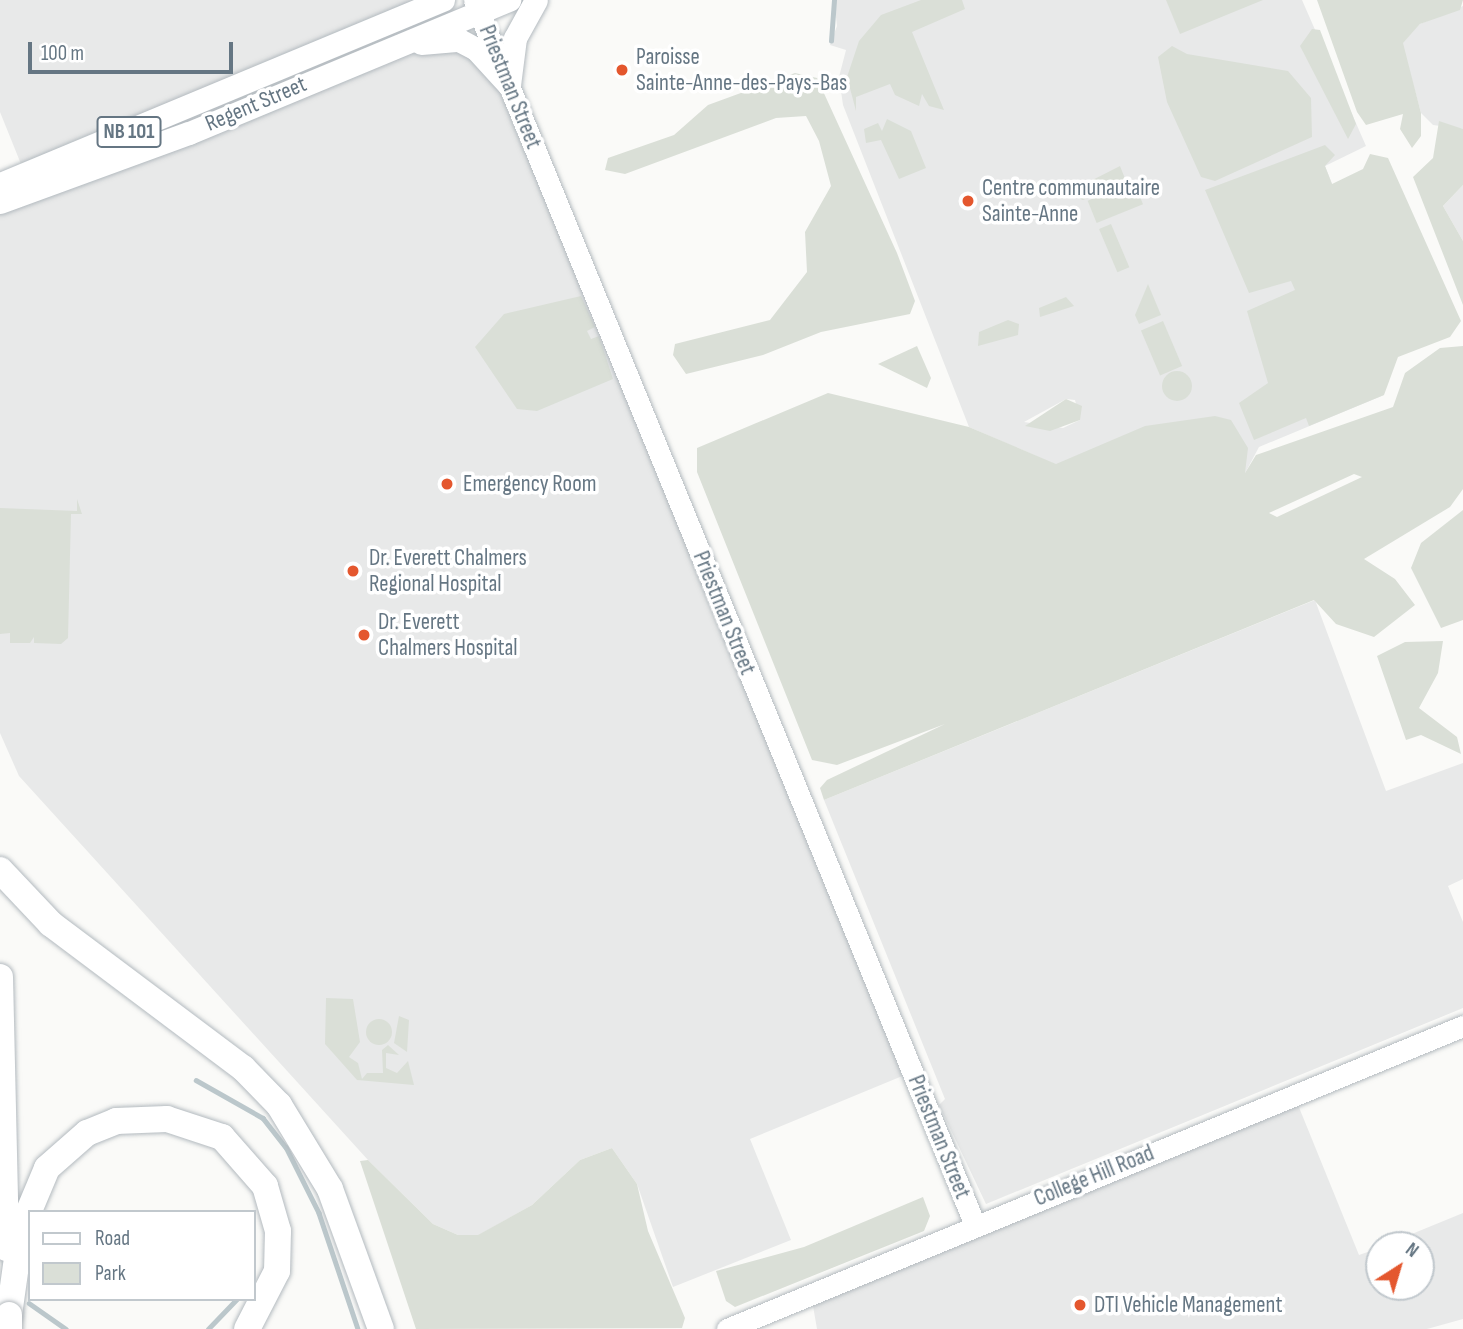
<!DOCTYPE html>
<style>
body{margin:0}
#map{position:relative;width:1463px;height:1329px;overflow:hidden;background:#fafaf8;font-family:"Sofia Sans Condensed",sans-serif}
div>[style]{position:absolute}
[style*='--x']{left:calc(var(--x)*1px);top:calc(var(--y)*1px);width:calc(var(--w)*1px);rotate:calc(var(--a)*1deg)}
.built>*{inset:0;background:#e8e9e9}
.green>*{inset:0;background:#dadfd7;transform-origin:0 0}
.round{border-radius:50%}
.stream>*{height:4.5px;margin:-2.25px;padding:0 2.25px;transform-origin:2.25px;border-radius:2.25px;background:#bbc7cb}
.roads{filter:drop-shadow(0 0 2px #b3babf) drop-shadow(0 0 2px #b3babf)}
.secondary>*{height:21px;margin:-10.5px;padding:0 10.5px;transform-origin:10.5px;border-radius:10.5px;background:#fff}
.primary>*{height:23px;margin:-11.5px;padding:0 11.5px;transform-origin:11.5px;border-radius:11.5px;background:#fff}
.highway>*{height:26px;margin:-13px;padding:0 13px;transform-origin:13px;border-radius:13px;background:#fff}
.bridges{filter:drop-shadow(0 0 2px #b4b9bd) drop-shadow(0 0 2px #b4b9bd)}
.highway-bridge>*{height:26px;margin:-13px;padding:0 13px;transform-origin:13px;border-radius:13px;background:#fff}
.dots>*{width:19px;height:19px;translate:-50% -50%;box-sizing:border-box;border:4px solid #fff;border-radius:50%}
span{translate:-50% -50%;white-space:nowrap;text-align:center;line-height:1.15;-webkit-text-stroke:7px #fff;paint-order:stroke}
.shield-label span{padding:2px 5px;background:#fff;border:2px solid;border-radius:5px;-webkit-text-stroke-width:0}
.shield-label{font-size:21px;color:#657683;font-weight:700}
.poi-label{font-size:23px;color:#657683}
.left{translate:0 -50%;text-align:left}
.street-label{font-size:23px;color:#657683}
.legend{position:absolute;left:28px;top:1210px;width:228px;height:91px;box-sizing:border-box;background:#fff;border:2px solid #c1c8cd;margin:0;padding:9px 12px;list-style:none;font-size:21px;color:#657683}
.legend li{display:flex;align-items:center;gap:14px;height:35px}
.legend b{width:35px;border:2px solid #c1c8cd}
.north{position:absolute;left:1365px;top:1231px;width:70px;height:70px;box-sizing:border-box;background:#fff;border:2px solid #c1c8cd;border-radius:50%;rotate:37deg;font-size:19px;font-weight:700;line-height:28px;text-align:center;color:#657683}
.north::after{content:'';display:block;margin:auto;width:24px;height:32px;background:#e4572e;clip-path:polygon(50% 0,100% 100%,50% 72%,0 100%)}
.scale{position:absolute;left:28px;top:42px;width:205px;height:32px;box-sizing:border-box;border:4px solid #657683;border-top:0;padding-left:9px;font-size:21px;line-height:24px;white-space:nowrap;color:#657683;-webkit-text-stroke:5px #fff;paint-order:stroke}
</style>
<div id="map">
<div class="built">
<div style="clip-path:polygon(0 0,428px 0,25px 174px,0 112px)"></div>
<div style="clip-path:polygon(evenodd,834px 0,1302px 0,1366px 146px,1325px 166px,1363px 262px,1384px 395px,1259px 447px,1243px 477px,1057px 465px,969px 427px,843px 105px,839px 77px,846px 50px,830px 45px,837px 26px,834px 0,1066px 399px,1075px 400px,1080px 420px,1063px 428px,1024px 422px,1066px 399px)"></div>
<div style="clip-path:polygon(1463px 6px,1463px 129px,1433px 125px,1421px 113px,1402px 43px,1420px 24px)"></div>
<div style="clip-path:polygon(439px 40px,487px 59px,912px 1072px,750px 1139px,791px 1240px,673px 1287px,637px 1184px,612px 1148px,580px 1160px,532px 1205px,479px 1235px,458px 1235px,433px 1224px,368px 1160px,19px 776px,0 733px,0 202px)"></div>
<div style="clip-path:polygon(1463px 185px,1463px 241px,1443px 206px)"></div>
<div style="clip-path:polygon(1315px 600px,1386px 791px,1463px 763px,1463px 879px,1448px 886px,1463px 922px,1463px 1008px,986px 1204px,939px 1105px,945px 1099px,824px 800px)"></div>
<div style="clip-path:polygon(1294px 1095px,1359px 1255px,1379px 1248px,1379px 1287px,1421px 1287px,1421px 1245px,1385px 1245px,1463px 1213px,1463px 1319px,1427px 1329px,817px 1329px,811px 1294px)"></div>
</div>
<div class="green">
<div style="clip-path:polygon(921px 0,962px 0,965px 9px,912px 32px,944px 110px,929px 106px,922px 94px,919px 106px,895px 95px,890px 84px,856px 97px,856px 111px,847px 77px,859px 41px,881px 15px)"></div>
<div style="clip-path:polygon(1166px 0,1263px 0,1180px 34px)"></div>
<div style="clip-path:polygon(1317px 0,1463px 0,1460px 10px,1420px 24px,1403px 43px,1421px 113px,1421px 136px,1412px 148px,1400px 129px,1403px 114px,1366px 125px,1357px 112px)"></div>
<div style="clip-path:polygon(1312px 29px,1320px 30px,1356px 124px,1348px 139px,1300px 46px)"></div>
<div style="clip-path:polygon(1172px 46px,1187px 54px,1288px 71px,1311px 98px,1312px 137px,1215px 181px,1201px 177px,1167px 102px,1158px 57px)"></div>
<div style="clip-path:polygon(795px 73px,817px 78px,897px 253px,915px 301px,910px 314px,821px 332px,763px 355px,686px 374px,673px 355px,675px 344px,770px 320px,807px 272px,805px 232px,831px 186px,819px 141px,806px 116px,776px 118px,625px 174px,605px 170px,608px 158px,674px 135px,708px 105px)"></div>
<div style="clip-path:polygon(887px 119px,911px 131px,926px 168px,899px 179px,881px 140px,866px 143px,864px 129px,878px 123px,882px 131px)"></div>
<div style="clip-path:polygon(1439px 121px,1463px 129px,1463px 185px,1443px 206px,1463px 241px,1463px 305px,1413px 177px,1433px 158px)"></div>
<div style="clip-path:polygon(1325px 145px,1335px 155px,1325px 166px,1332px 184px,1363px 169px,1370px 154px,1388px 158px,1461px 321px,1450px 337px,1398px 357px,1384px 395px,1309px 426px,1306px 418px,1254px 440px,1239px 403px,1268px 383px,1247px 311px,1295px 290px,1291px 281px,1249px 293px,1205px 190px)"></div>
<div style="clip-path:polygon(1120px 166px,1126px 181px,1083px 200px,1067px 193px)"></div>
<div style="left:1134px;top:182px;width:24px;height:50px;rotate:68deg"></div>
<div style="left:1111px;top:224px;width:47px;height:13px;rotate:67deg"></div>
<div style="clip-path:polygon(1148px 284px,1161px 315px,1139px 324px,1135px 315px)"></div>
<div style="clip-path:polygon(581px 296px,595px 327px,587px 331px,591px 339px,599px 336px,613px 379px,537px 411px,517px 409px,475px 347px,504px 314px)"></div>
<div style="clip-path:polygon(1066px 297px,1074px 306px,1040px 317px,1039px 308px)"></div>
<div style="clip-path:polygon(1008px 320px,1019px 324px,1018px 335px,978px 346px,979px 332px)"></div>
<div style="left:1163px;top:321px;width:49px;height:24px;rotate:67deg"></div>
<div style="clip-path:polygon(917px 346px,931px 378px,927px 388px,878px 364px)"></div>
<div style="clip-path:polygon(evenodd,1463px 346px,1463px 489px,1450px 507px,1364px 559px,1395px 579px,1415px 605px,1374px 637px,1336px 624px,1314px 600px,824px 800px,820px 788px,827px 780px,945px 724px,837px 765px,812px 760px,697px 472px,697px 448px,828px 393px,969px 427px,1056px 464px,1145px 426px,1215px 416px,1231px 420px,1248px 448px,1245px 473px,1256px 455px,1393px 407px,1405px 373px,1440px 348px,1463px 346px,1354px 474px,1362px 477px,1277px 517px,1269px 513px,1354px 474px)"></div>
<div class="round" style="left:1162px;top:371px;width:30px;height:30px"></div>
<div style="clip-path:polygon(1066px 399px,1082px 406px,1080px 420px,1050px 431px,1025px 426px)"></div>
<div style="clip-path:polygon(77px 499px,82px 514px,71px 514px,68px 638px,61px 644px,34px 643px,34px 637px,30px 643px,10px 643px,10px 633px,0 634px,0 508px,77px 511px)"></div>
<div style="clip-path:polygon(1463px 510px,1463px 620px,1441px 628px,1411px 568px,1421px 543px)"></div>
<div style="clip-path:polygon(1443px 641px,1438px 673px,1419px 708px,1457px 737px,1461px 754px,1421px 735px,1406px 740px,1377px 656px,1405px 642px)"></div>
<div style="clip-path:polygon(326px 998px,353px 999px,360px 1042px,349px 1057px,358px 1063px,362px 1079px,367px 1073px,383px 1073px,382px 1050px,388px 1045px,399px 1055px,386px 1053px,386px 1068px,397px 1073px,408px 1061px,414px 1085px,357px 1080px,325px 1044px)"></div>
<div style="clip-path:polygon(399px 1016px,409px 1020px,407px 1052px,394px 1043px)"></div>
<div class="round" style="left:366px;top:1019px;width:26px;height:26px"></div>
<div style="clip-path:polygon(612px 1148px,637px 1184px,648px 1231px,685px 1318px,682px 1328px,416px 1329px,360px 1161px,368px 1160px,433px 1224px,458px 1235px,478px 1235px,532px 1205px,580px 1160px)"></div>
<div style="clip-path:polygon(923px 1197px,930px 1216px,924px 1231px,735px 1307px,726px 1301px,716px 1271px,804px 1247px)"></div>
</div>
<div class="stream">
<div style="--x:831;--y:41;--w:41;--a:-85.8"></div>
<div style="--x:196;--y:1080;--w:77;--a:29.6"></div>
<div style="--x:263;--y:1118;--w:37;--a:52"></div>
<div style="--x:286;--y:1147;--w:74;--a:63.4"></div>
<div style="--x:319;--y:1213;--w:122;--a:71.4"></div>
<div style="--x:29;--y:1303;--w:45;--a:35.1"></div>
<div style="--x:208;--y:1329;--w:42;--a:-46"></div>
</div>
<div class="roads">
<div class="secondary">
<div style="--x:474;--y:0;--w:1323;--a:67.76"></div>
<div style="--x:727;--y:1329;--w:796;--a:-22.38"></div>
</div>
<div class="primary">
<div style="--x:421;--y:43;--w:38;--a:-5"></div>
<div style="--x:459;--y:40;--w:19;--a:28"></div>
<div style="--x:476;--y:49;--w:49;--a:47.5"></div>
<div style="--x:509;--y:85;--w:47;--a:-82.7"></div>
<div style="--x:515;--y:38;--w:43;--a:-61.1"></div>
<div style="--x:0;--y:184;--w:480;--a:-22.6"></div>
<div style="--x:0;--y:202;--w:201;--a:-20.1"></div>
<div style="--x:189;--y:133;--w:347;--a:-22.6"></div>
</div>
<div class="highway">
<div style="--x:0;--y:870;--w:74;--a:46.6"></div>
<div style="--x:51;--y:924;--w:240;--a:36.9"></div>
<div style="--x:243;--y:1068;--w:52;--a:45.8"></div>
<div style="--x:279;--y:1105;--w:98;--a:58.7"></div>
<div style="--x:330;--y:1189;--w:149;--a:70"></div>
<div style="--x:0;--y:977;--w:271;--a:88.7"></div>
<div style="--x:9;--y:1315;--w:86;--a:-82"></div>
<div style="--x:21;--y:1230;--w:67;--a:-67.2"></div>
<div style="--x:47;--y:1168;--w:53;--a:-41.2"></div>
<div style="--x:87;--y:1133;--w:31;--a:-22"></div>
<div style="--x:116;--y:1121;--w:51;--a:-2.2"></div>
<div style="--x:167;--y:1119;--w:58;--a:18.1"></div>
<div style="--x:222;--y:1137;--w:65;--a:48.7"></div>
<div style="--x:265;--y:1186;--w:47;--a:73.9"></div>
<div style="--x:278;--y:1231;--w:40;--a:91.4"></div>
<div style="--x:277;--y:1271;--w:65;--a:117.3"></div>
</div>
</div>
<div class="bridges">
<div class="highway-bridge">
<div style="--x:9;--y:1329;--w:14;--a:-90"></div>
</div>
</div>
<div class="dots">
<div style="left:622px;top:70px;background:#e4572e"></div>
<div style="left:968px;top:201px;background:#e4572e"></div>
<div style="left:447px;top:484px;background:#e4572e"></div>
<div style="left:353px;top:571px;background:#e4572e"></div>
<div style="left:364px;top:635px;background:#e4572e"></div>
<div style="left:1080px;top:1305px;background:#e4572e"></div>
</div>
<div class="shield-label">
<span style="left:129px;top:132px">NB 101</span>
</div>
<div class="poi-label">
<span class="left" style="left:636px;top:70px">Paroisse<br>Sainte-Anne-des-Pays-Bas</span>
<span class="left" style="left:982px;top:201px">Centre communautaire<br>Sainte-Anne</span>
<span class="left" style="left:463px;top:484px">Emergency Room</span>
<span class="left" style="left:369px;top:571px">Dr. Everett Chalmers<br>Regional Hospital</span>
<span class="left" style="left:378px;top:635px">Dr. Everett<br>Chalmers Hospital</span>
<span class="left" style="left:1094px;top:1305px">DTI Vehicle Management</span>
</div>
<div class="street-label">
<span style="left:510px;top:87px;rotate:68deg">Priestman Street</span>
<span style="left:256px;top:104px;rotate:-23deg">Regent Street</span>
<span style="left:724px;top:613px;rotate:68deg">Priestman Street</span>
<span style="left:939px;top:1137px;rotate:68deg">Priestman Street</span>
<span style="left:1094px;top:1176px;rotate:-22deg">College Hill Road</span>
</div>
<ul class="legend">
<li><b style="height:9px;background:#fff"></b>Road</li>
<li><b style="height:19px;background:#dadfd7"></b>Park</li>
</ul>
<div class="north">N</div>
<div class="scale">100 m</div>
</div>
